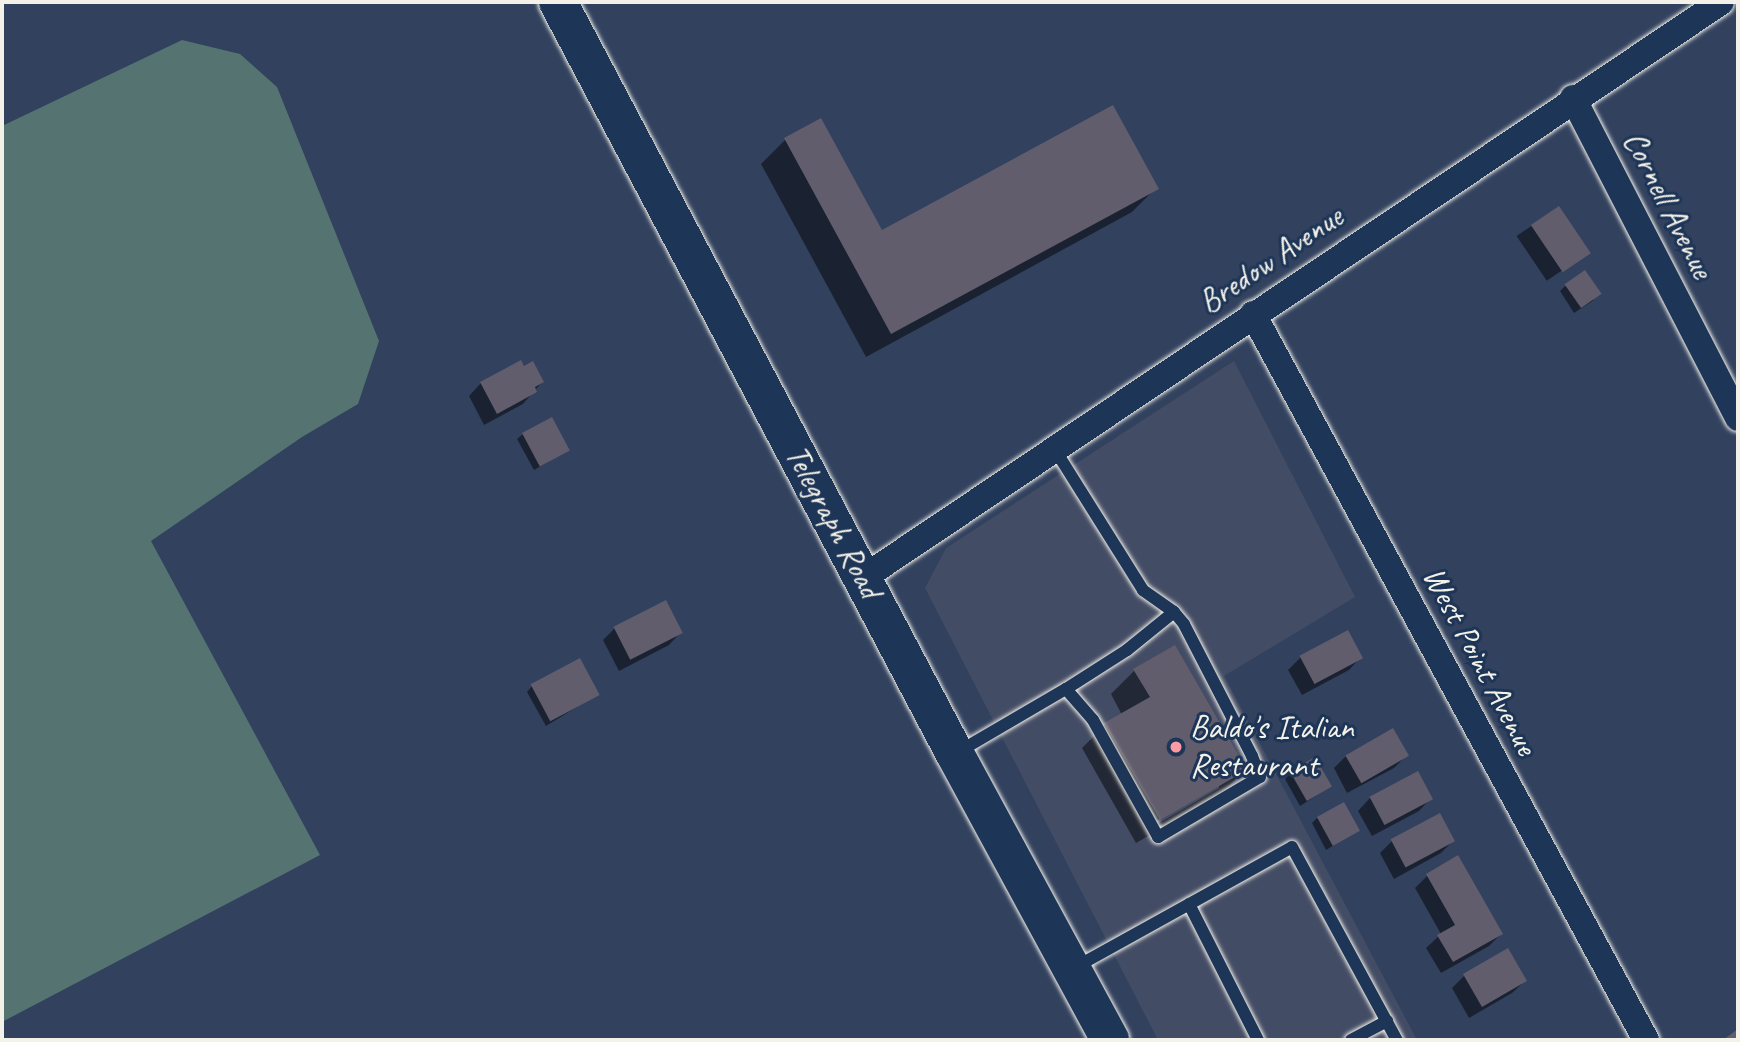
<!DOCTYPE html>
<style>
body{margin:0}
#map{position:relative;width:1740px;height:1042px;overflow:hidden;background:#31415e;font-family:Caveat,sans-serif}
div>[style]{position:absolute}
[style*='--x']{left:calc(var(--x)*1px);top:calc(var(--y)*1px);width:calc(var(--w)*1px);rotate:calc(var(--a)*1deg)}
.built>*{inset:0;background:#434c65}
.green>*{inset:0;background:#547371}
.shadow>*{inset:0;background:#0007;transform-origin:0 0}
.building>*{inset:0;background:#615d6d;transform-origin:0 0}
.roads{filter:drop-shadow(0 0 2px #f4f1e8) drop-shadow(0 0 2px #f4f1e8)}
.service>*{height:12px;margin:-6px;padding:0 6px;transform-origin:6px;border-radius:6px;background:#1d3557}
.minor>*{height:26px;margin:-13px;padding:0 13px;transform-origin:13px;border-radius:13px;background:#1d3557}
.primary>*{height:38px;margin:-19px;padding:0 19px;transform-origin:19px;border-radius:19px;background:#1d3557}
.dots>*{width:19px;height:19px;translate:-50% -50%;box-sizing:border-box;border:4px solid #1d3557;border-radius:50%}
span{translate:-50% -50%;white-space:nowrap;text-align:center;line-height:1.15;-webkit-text-stroke:6px #1d3557;paint-order:stroke}
.street-label{font-size:33px;color:#f4f1e8}
.poi-label{font-size:33px;color:#f4f1e8}
.left{translate:0 -50%;text-align:left}
.frame{position:absolute;inset:0;border:4px solid #f4f1e8;pointer-events:none}
</style>
<div id="map">
<div class="built">
<div style="clip-path:polygon(1234px 361px,1355px 597px,1224px 676px,1417px 1040px,1158px 1040px,925px 588px,946px 548px)"></div>
</div>
<div class="green">
<div style="clip-path:polygon(182px 40px,240px 54px,277px 87px,379px 341px,358px 404px,302px 437px,151px 541px,320px 855px,2px 1022px,2px 126px)"></div>
</div>
<div class="shadow">
<div style="clip-path:polygon(785px 140px,881px 233px,1156px 188px,1132px 212px,866px 357px,761px 164px)"></div>
<div style="left:1558px;top:208px;width:54px;height:50px;rotate:56deg"></div>
<div style="clip-path:polygon(1565px 286px,1594px 300px,1574px 313px,1560px 291px)"></div>
<div style="clip-path:polygon(542px 382px,523px 404px,484px 425px,469px 396px,481px 383px)"></div>
<div style="clip-path:polygon(523px 434px,568px 450px,534px 470px,517px 439px)"></div>
<div style="clip-path:polygon(615px 628px,681px 632px,669px 645px,619px 671px,603px 640px)"></div>
<div style="clip-path:polygon(1301px 657px,1361px 657px,1349px 670px,1302px 695px,1288px 670px)"></div>
<div style="clip-path:polygon(evenodd,1135px 670px,1245px 770px,1221px 794px,1136px 843px,1082px 748px,1106px 724px,1122px 715px,1111px 694px,1135px 670px,1219px 784px,1219px 788px,1154px 826px,1152px 823px,1219px 784px)"></div>
<div style="clip-path:polygon(532px 686px,598px 694px,546px 726px,527px 692px)"></div>
<div style="clip-path:polygon(1393px 730px,1407px 755px,1394px 768px,1347px 793px,1334px 768px,1346px 756px)"></div>
<div style="clip-path:polygon(1291px 773px,1330px 787px,1300px 806px,1285px 779px)"></div>
<div style="clip-path:polygon(1370px 798px,1431px 798px,1419px 811px,1372px 836px,1358px 811px)"></div>
<div style="clip-path:polygon(1317px 818px,1358px 831px,1326px 850px,1312px 823px)"></div>
<div style="clip-path:polygon(1392px 841px,1453px 841px,1441px 853px,1394px 879px,1380px 853px)"></div>
<div style="clip-path:polygon(1427px 876px,1501px 934px,1489px 946px,1441px 973px,1426px 948px,1441px 934px,1415px 888px)"></div>
<div style="clip-path:polygon(1507px 951px,1525px 981px,1512px 993px,1469px 1018px,1452px 988px,1464px 976px)"></div>
</div>
<div class="building">
<div style="clip-path:polygon(1113px 105px,1159px 189px,891px 334px,784px 138px,821px 118px,882px 230px)"></div>
<div style="left:1559px;top:206px;width:57px;height:34px;rotate:56deg"></div>
<div style="left:1585px;top:270px;width:29px;height:25px;rotate:55deg"></div>
<div style="clip-path:polygon(521px 360px,524px 366px,533px 361px,544px 382px,535px 387px,537px 392px,497px 414px,480px 382px)"></div>
<div style="left:552px;top:417px;width:38px;height:34px;rotate:62deg"></div>
<div style="left:666px;top:600px;width:37px;height:59px;rotate:63deg"></div>
<div style="left:1348px;top:630px;width:32px;height:55px;rotate:62deg"></div>
<div style="clip-path:polygon(1175px 645px,1247px 770px,1160px 820px,1104px 723px,1150px 697px,1133px 669px)"></div>
<div style="left:580px;top:658px;width:42px;height:56px;rotate:62deg"></div>
<div style="left:1393px;top:728px;width:32px;height:55px;rotate:60deg"></div>
<div style="left:1315px;top:757px;width:34px;height:29px;rotate:60deg"></div>
<div style="left:1418px;top:771px;width:32px;height:55px;rotate:62deg"></div>
<div style="left:1344px;top:802px;width:33px;height:31px;rotate:61deg"></div>
<div style="left:1440px;top:813px;width:32px;height:56px;rotate:62deg"></div>
<div style="clip-path:polygon(1458px 855px,1503px 934px,1453px 962px,1437px 935px,1455px 925px,1426px 874px)"></div>
<div style="left:1508px;top:948px;width:38px;height:52px;rotate:60deg"></div>
<div style="clip-path:polygon(1738px 1029px,1738px 1040px,1723px 1040px)"></div>
</div>
<div class="roads">
<div class="service">
<div style="--x:1066;--y:689;--w:72;--a:-32.6"></div>
<div style="--x:1127;--y:650;--w:60;--a:-39"></div>
<div style="--x:958;--y:752;--w:125;--a:-30.3"></div>
<div style="--x:1066;--y:689;--w:41;--a:48.9"></div>
<div style="--x:1093;--y:720;--w:134;--a:60.9"></div>
<div style="--x:1158;--y:837;--w:118;--a:-30.5"></div>
<div style="--x:1260;--y:777;--w:22;--a:-111"></div>
<div style="--x:1252;--y:756;--w:148;--a:-117.3"></div>
<div style="--x:1184;--y:624;--w:16;--a:-130"></div>
<div style="--x:1174;--y:612;--w:38;--a:-145"></div>
<div style="--x:1143;--y:590;--w:168;--a:-122.1"></div>
<div style="--x:1189;--y:904;--w:153;--a:63.1"></div>
<div style="--x:1074;--y:968;--w:249;--a:-29"></div>
<div style="--x:1292;--y:847;--w:220;--a:61.5"></div>
<div style="--x:1351;--y:1040;--w:41;--a:-27.8"></div>
</div>
<div class="minor">
<div style="--x:1573;--y:98;--w:360;--a:62.7"></div>
<div style="--x:1253;--y:314;--w:826;--a:61.57"></div>
<div style="--x:863;--y:578;--w:1033;--a:-33.87"></div>
</div>
<div class="primary">
<div style="--x:558;--y:2;--w:850;--a:62.17"></div>
<div style="--x:955;--y:754;--w:325;--a:61.5"></div>
</div>
</div>
<div class="dots">
<div style="left:1176px;top:747px;background:#ff9aa2"></div>
</div>
<div class="street-label">
<span style="left:1668px;top:205px;rotate:63deg">Cornell Avenue</span>
<span style="left:1271px;top:260px;rotate:-34deg">Bredow Avenue</span>
<span style="left:833px;top:522px;rotate:62deg">Telegraph Road</span>
<span style="left:1480px;top:661px;rotate:62deg">West Point Avenue</span>
</div>
<div class="poi-label">
<span class="left" style="left:1190px;top:747px">Baldo's Italian<br>Restaurant</span>
</div>
<div class="frame"></div>
</div>
